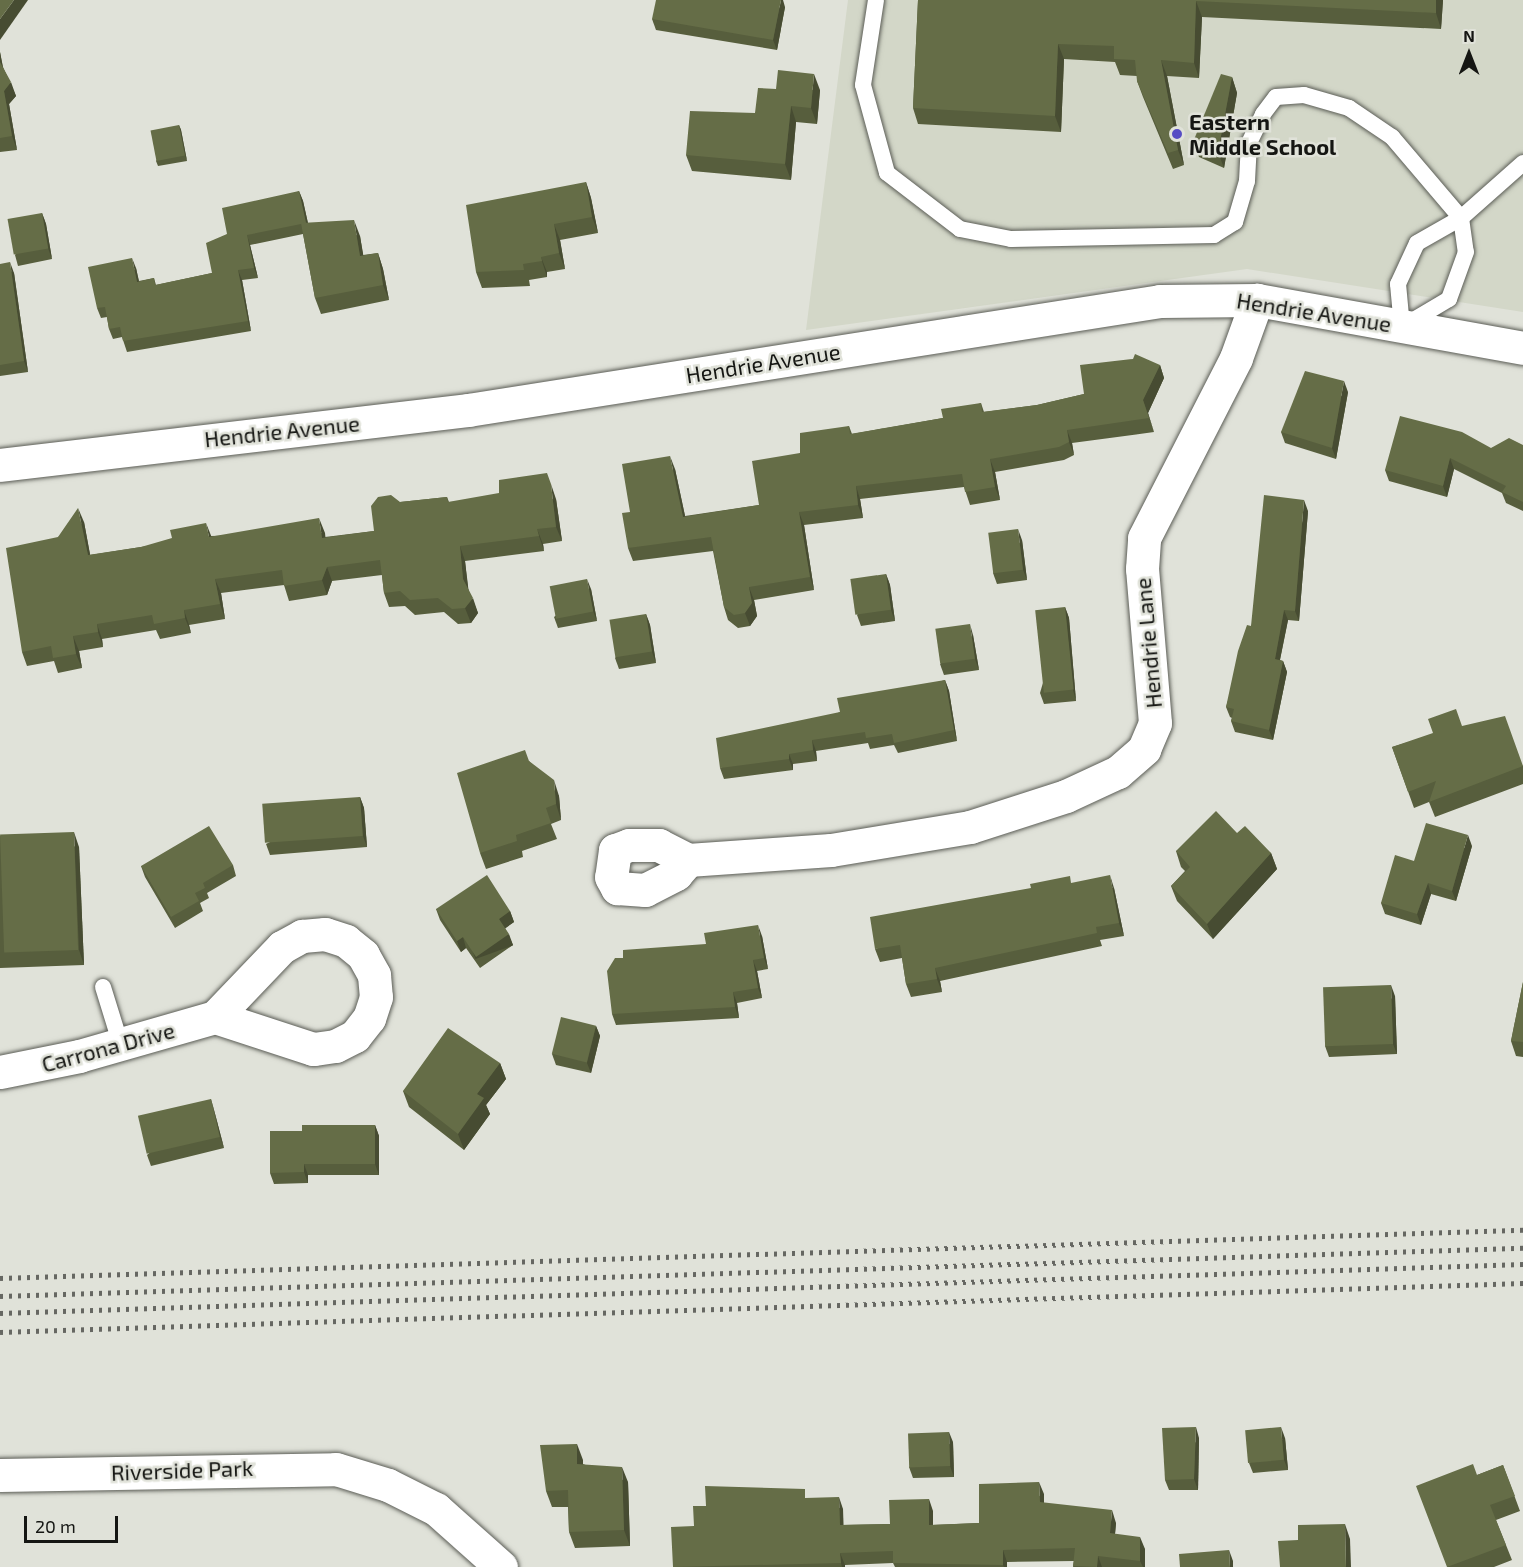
<!DOCTYPE html>
<style>
body{margin:0}
#map{position:relative;width:1523px;height:1567px;overflow:hidden;background:#e0e2d9;font-family:"Exo 2",sans-serif}
div>[style]{position:absolute}
[style*='--x']{left:calc(var(--x)*1px);top:calc(var(--y)*1px);width:calc(var(--w)*1px);rotate:calc(var(--a)*1deg)}
.built>*{inset:0;background:#d3d7c8}
.roads{filter:drop-shadow(0 0 2px #5b5d56) drop-shadow(0 0 2px #5b5d56)}
.service>*{height:16px;margin:-8px;padding:0 8px;transform-origin:8px;border-radius:8px;background:#fff}
.minor>*{height:33px;margin:-16.5px;padding:0 16.5px;transform-origin:16.5px;border-radius:16.5px;background:#fff}
.rail>*{height:4.5px;margin-top:-2.25px;transform-origin:0;background:repeating-linear-gradient(90deg,#666762 0 3px,transparent 0 9px)}
.wall>*{inset:0;background:#575e3d}
.shaded-wall>*{inset:0;background:#474c32;transform-origin:0 0}
.building>*{inset:0;background:#656d47;transform-origin:0 0}
.dots>*{width:16px;height:16px;translate:-50% -50%;box-sizing:border-box;border:3px solid #e0e2d9;border-radius:50%}
span{translate:-50% -50%;white-space:nowrap;text-align:center;line-height:1.15;-webkit-text-stroke:5px #e0e2d9;paint-order:stroke}
.poi-label{font-size:22px;color:#151613;font-weight:700}
.left{translate:0 -50%;text-align:left}
.street-label{font-size:22px;color:#151613}
.north{position:absolute;left:1439px;top:24px;width:60px;height:60px;-webkit-text-stroke:4px #e0e2d9;paint-order:stroke;rotate:0deg;font-size:16px;font-weight:700;line-height:24px;text-align:center;color:#151613}
.north::after{content:'';display:block;margin:auto;width:21px;height:27px;background:#151613;clip-path:polygon(50% 0,100% 100%,50% 72%,0 100%)}
.scale{position:absolute;left:24px;top:1516px;width:94px;height:27px;box-sizing:border-box;border:3px solid #151613;border-top:0;padding-left:8px;font-size:18px;line-height:21px;white-space:nowrap;color:#151613;-webkit-text-stroke:4px #e0e2d9;paint-order:stroke}
</style>
<div id="map">
<div class="built">
<div style="clip-path:polygon(848px 0,1523px 0,1523px 312px,1247px 269px,806px 330px)"></div>
</div>
<div class="roads">
<div class="service">
<div style="--x:876;--y:0;--w:86;--a:98.7"></div>
<div style="--x:863;--y:85;--w:91;--a:74.7"></div>
<div style="--x:887;--y:173;--w:92;--a:37.5"></div>
<div style="--x:960;--y:229;--w:52;--a:11.1"></div>
<div style="--x:1011;--y:239;--w:203;--a:-1.1"></div>
<div style="--x:1214;--y:235;--w:25;--a:-32"></div>
<div style="--x:1235;--y:222;--w:43;--a:-73.7"></div>
<div style="--x:1247;--y:181;--w:38;--a:-87"></div>
<div style="--x:1249;--y:143;--w:32;--a:-64"></div>
<div style="--x:1263;--y:114;--w:21;--a:-53"></div>
<div style="--x:1276;--y:97;--w:28;--a:-4"></div>
<div style="--x:1304;--y:95;--w:47;--a:16.1"></div>
<div style="--x:1349;--y:108;--w:52;--a:34"></div>
<div style="--x:1392;--y:137;--w:106;--a:49.6"></div>
<div style="--x:1461;--y:218;--w:34;--a:82"></div>
<div style="--x:1466;--y:252;--w:50;--a:109.9"></div>
<div style="--x:1449;--y:299;--w:55;--a:149.2"></div>
<div style="--x:1402;--y:327;--w:43;--a:-95.3"></div>
<div style="--x:1398;--y:284;--w:45;--a:-65.1"></div>
<div style="--x:1417;--y:243;--w:51;--a:-29.6"></div>
<div style="--x:1461;--y:218;--w:83;--a:-41.6"></div>
<div style="--x:103;--y:987;--w:61;--a:72.8"></div>
</div>
<div class="minor">
<div style="--x:0;--y:465;--w:471;--a:-6.7"></div>
<div style="--x:468;--y:410;--w:701;--a:-8.95"></div>
<div style="--x:1160;--y:301;--w:97;--a:-0.6"></div>
<div style="--x:1257;--y:300;--w:270;--a:10.2"></div>
<div style="--x:688;--y:860;--w:33;--a:-153"></div>
<div style="--x:659;--y:845;--w:30;--a:180"></div>
<div style="--x:629;--y:845;--w:15;--a:160"></div>
<div style="--x:615;--y:850;--w:27;--a:98"></div>
<div style="--x:611;--y:877;--w:13;--a:61"></div>
<div style="--x:617;--y:888;--w:28;--a:4"></div>
<div style="--x:645;--y:890;--w:35;--a:-27"></div>
<div style="--x:676;--y:874;--w:18;--a:-49"></div>
<div style="--x:688;--y:860;--w:143;--a:-4"></div>
<div style="--x:831;--y:850;--w:141;--a:-9.4"></div>
<div style="--x:970;--y:827;--w:101;--a:-17.9"></div>
<div style="--x:1066;--y:796;--w:57;--a:-24.8"></div>
<div style="--x:1118;--y:772;--w:35;--a:-41"></div>
<div style="--x:1144;--y:749;--w:28;--a:-67"></div>
<div style="--x:1155;--y:723;--w:155;--a:-94.8"></div>
<div style="--x:1142;--y:569;--w:31;--a:-86"></div>
<div style="--x:1144;--y:538;--w:202;--a:-62.9"></div>
<div style="--x:1236;--y:358;--w:62;--a:-70.1"></div>
<div style="--x:0;--y:1072;--w:81;--a:-11.4"></div>
<div style="--x:79;--y:1056;--w:141;--a:-16"></div>
<div style="--x:215;--y:1017;--w:97;--a:-46.3"></div>
<div style="--x:282;--y:947;--w:23;--a:-29"></div>
<div style="--x:302;--y:936;--w:23;--a:-5"></div>
<div style="--x:325;--y:934;--w:22;--a:18"></div>
<div style="--x:346;--y:941;--w:22;--a:39"></div>
<div style="--x:363;--y:955;--w:23;--a:61"></div>
<div style="--x:374;--y:975;--w:22;--a:85"></div>
<div style="--x:376;--y:997;--w:22;--a:108"></div>
<div style="--x:369;--y:1018;--w:23;--a:128"></div>
<div style="--x:355;--y:1036;--w:22;--a:153"></div>
<div style="--x:335;--y:1046;--w:22;--a:172"></div>
<div style="--x:313;--y:1049;--w:103;--a:-161.9"></div>
<div style="--x:0;--y:1475;--w:336;--a:-1"></div>
<div style="--x:336;--y:1469;--w:54;--a:17.1"></div>
<div style="--x:388;--y:1485;--w:54;--a:26.6"></div>
<div style="--x:436;--y:1509;--w:87;--a:41.7"></div>
</div>
</div>
<div class="rail">
<div style="--x:0;--y:1278;--w:1524;--a:-1.81"></div>
<div style="--x:0;--y:1296;--w:1524;--a:-1.81"></div>
<div style="--x:0;--y:1313;--w:1524;--a:-1.84"></div>
<div style="--x:0;--y:1332;--w:1524;--a:-1.84"></div>
</div>
<div class="wall">
<div style="clip-path:polygon(918px 0,1443px 0,1441px 29px,1202px 17px,1199px 78px,1167px 76px,1184px 165px,1173px 169px,1143px 97px,1137px 81px,1137px 76px,1120px 75px,1115px 62px,1064px 59px,1061px 132px,918px 124px,913px 108px)"></div>
<div style="clip-path:polygon(785px 7px,777px 50px,656px 30px,652px 19px)"></div>
<div style="clip-path:polygon(0 52px,3px 67px,16px 96px,9px 104px,17px 150px,0 152px)"></div>
<div style="clip-path:polygon(1232px 77px,1237px 93px,1224px 168px,1199px 157px,1193px 142px)"></div>
<div style="clip-path:polygon(776px 89px,820px 90px,817px 124px,796px 122px,791px 180px,692px 171px,686px 155px,755px 113px)"></div>
<div style="clip-path:polygon(179px 125px,181px 130px,187px 161px,158px 166px,156px 161px)"></div>
<div style="clip-path:polygon(586px 182px,591px 198px,598px 233px,560px 240px,565px 269px,547px 272px,547px 277px,529px 280px,530px 286px,482px 288px,476px 272px)"></div>
<div style="clip-path:polygon(299px 191px,303px 201px,308px 223px,360px 236px,363px 255px,378px 253px,383px 269px,389px 300px,321px 314px,315px 298px,303px 234px,250px 245px,258px 278px,242px 280px,251px 331px,127px 352px,122px 337px,113px 339px,109px 329px,107px 317px,101px 318px,97px 308px,136px 268px,139px 281px,154px 278px,156px 285px,212px 273px,227px 234px)"></div>
<div style="clip-path:polygon(42px 213px,46px 224px,52px 259px,18px 266px,15px 255px)"></div>
<div style="clip-path:polygon(0 264px,14px 273px,28px 372px,0 376px)"></div>
<div style="clip-path:polygon(1160px 365px,1164px 378px,1148px 413px,1154px 432px,1072px 443px,1074px 455px,1064px 460px,995px 472px,1000px 500px,970px 505px,964px 487px,860px 499px,863px 518px,804px 525px,814px 590px,754px 600px,757px 616px,750px 626px,738px 628px,728px 620px,724px 607px,713px 551px,633px 561px,628px 548px,630px 512px,675px 469px,685px 516px,759px 505px,800px 453px,849px 426px,852px 434px,943px 418px,981px 403px,984px 412px,1037px 405px,1084px 394px)"></div>
<div style="clip-path:polygon(1348px 392px,1336px 459px,1285px 443px,1281px 432px)"></div>
<div style="clip-path:polygon(1523px 445px,1523px 511px,1506px 503px,1502px 493px,1454px 469px,1447px 497px,1389px 481px,1385px 470px,1491px 448px)"></div>
<div style="clip-path:polygon(447px 497px,449px 502px,556px 499px,562px 541px,543px 544px,544px 551px,465px 561px,468px 589px,478px 613px,471px 623px,458px 624px,444px 612px,415px 615px,405px 606px,389px 607px,384px 593px,382px 575px,332px 581px,327px 595px,289px 601px,284px 585px,221px 593px,225px 619px,189px 625px,191px 633px,160px 639px,156px 630px,102px 639px,103px 647px,79px 651px,82px 668px,58px 673px,54px 661px,27px 666px,22px 652px,58px 537px,84px 522px,90px 555px,211px 536px,325px 533px,325px 537px,374px 531px,400px 502px)"></div>
<div style="clip-path:polygon(1308px 511px,1299px 621px,1288px 620px,1280px 660px,1283px 661px,1287px 672px,1273px 740px,1235px 732px,1231px 721px,1232px 718px,1230px 717px,1226px 707px,1251px 626px)"></div>
<div style="clip-path:polygon(1022px 540px,1027px 580px,997px 584px,993px 573px)"></div>
<div style="clip-path:polygon(886px 574px,890px 585px,895px 621px,861px 626px,857px 615px)"></div>
<div style="clip-path:polygon(591px 589px,597px 621px,558px 628px,554px 617px)"></div>
<div style="clip-path:polygon(1065px 607px,1069px 618px,1076px 701px,1044px 704px,1040px 693px)"></div>
<div style="clip-path:polygon(646px 614px,650px 625px,656px 663px,619px 669px,615px 658px)"></div>
<div style="clip-path:polygon(973px 635px,979px 670px,944px 675px,940px 664px)"></div>
<div style="clip-path:polygon(945px 680px,949px 691px,957px 741px,898px 753px,894px 745px,870px 749px,868px 743px,816px 751px,817px 761px,793px 764px,793px 770px,724px 779px,720px 768px,840px 712px)"></div>
<div style="clip-path:polygon(1462px 726px,1523px 766px,1523px 784px,1435px 817px,1429px 802px,1414px 808px,1392px 747px)"></div>
<div style="clip-path:polygon(529px 761px,559px 796px,561px 820px,551px 824px,557px 839px,522px 851px,523px 857px,486px 869px,480px 853px)"></div>
<div style="clip-path:polygon(360px 797px,364px 808px,367px 847px,270px 855px,266px 844px)"></div>
<div style="clip-path:polygon(1237px 833px,1271px 853px,1277px 869px,1213px 939px,1177px 901px,1171px 886px,1185px 871px,1181px 867px,1176px 851px)"></div>
<div style="clip-path:polygon(0 836px,79px 847px,84px 965px,0 968px)"></div>
<div style="clip-path:polygon(1472px 846px,1456px 901px,1431px 894px,1421px 925px,1385px 914px,1381px 903px,1414px 861px)"></div>
<div style="clip-path:polygon(233px 865px,236px 876px,207px 893px,209px 898px,200px 903px,203px 911px,175px 928px,145px 877px,141px 866px)"></div>
<div style="clip-path:polygon(1072px 883px,1114px 888px,1124px 936px,1100px 940px,1102px 946px,940px 981px,942px 992px,911px 997px,906px 984px,902px 958px,880px 962px,875px 949px)"></div>
<div style="clip-path:polygon(436px 909px,510px 911px,514px 922px,505px 928px,513px 945px,480px 968px,466px 948px,461px 952px,440px 920px)"></div>
<div style="clip-path:polygon(762px 936px,768px 969px,757px 971px,762px 998px,737px 1003px,739px 1018px,616px 1025px,612px 1014px,706px 944px)"></div>
<div style="clip-path:polygon(1523px 982px,1523px 1057px,1516px 1056px,1511px 1041px)"></div>
<div style="clip-path:polygon(1395px 996px,1397px 1054px,1329px 1057px,1325px 1046px)"></div>
<div style="clip-path:polygon(596px 1026px,600px 1036px,591px 1073px,556px 1065px,552px 1054px)"></div>
<div style="clip-path:polygon(500px 1063px,506px 1079px,486px 1105px,490px 1114px,464px 1150px,409px 1107px,403px 1091px)"></div>
<div style="clip-path:polygon(211px 1099px,214px 1110px,224px 1148px,151px 1166px,147px 1155px)"></div>
<div style="clip-path:polygon(375px 1125px,379px 1136px,379px 1175px,308px 1175px,308px 1183px,274px 1184px,270px 1173px,302px 1131px)"></div>
<div style="clip-path:polygon(1199px 1438px,1198px 1490px,1169px 1490px,1165px 1480px)"></div>
<div style="clip-path:polygon(1285px 1438px,1288px 1470px,1253px 1473px,1249px 1463px)"></div>
<div style="clip-path:polygon(953px 1442px,954px 1477px,913px 1478px,909px 1467px)"></div>
<div style="clip-path:polygon(583px 1460px,583px 1464px,628px 1482px,630px 1546px,575px 1548px,569px 1532px,568px 1507px,552px 1507px,546px 1491px)"></div>
<div style="clip-path:polygon(1503px 1465px,1520px 1511px,1496px 1520px,1512px 1560px,1494px 1567px,1447px 1567px,1477px 1475px)"></div>
<div style="clip-path:polygon(1044px 1494px,1044px 1503px,1116px 1523px,1115px 1534px,1145px 1549px,1145px 1567px,1073px 1567px,1074px 1561px,1007px 1562px,1007px 1567px,895px 1567px,893px 1563px,845px 1565px,845px 1567px,673px 1567px,694px 1526px,706px 1506px,808px 1498px,843px 1509px,843px 1525px,890px 1524px,933px 1511px,933px 1525px,979px 1523px)"></div>
</div>
<div class="shaded-wall">
<div style="clip-path:polygon(14px 0,28px 0,0 40px,0 19px)"></div>
<div style="clip-path:polygon(781px 0,783px 0,785px 7px,777px 50px,773px 40px)"></div>
<div style="clip-path:polygon(1436px 0,1443px 0,1441px 29px,1436px 13px)"></div>
<div style="clip-path:polygon(1196px 1px,1202px 17px,1199px 78px,1194px 63px)"></div>
<div style="clip-path:polygon(1058px 44px,1064px 59px,1061px 132px,1055px 116px)"></div>
<div style="clip-path:polygon(0 52px,4px 74px,0 63px)"></div>
<div style="clip-path:polygon(1161px 60px,1167px 76px,1184px 165px,1178px 150px)"></div>
<div style="clip-path:polygon(814px 74px,820px 90px,817px 124px,811px 108px)"></div>
<div style="clip-path:polygon(1232px 77px,1237px 93px,1224px 168px,1218px 152px)"></div>
<div style="clip-path:polygon(11px 82px,16px 96px,9px 104px,17px 150px,12px 136px,4px 91px)"></div>
<div style="clip-path:polygon(791px 106px,796px 122px,791px 180px,785px 164px)"></div>
<div style="clip-path:polygon(179px 125px,181px 130px,187px 161px,185px 155px)"></div>
<div style="clip-path:polygon(586px 182px,591px 198px,598px 233px,592px 217px)"></div>
<div style="clip-path:polygon(299px 191px,303px 201px,310px 233px,306px 223px)"></div>
<div style="clip-path:polygon(42px 213px,46px 224px,52px 259px,48px 248px)"></div>
<div style="clip-path:polygon(354px 220px,360px 236px,366px 271px,360px 256px)"></div>
<div style="clip-path:polygon(554px 224px,560px 240px,565px 269px,559px 253px)"></div>
<div style="clip-path:polygon(247px 235px,250px 245px,258px 278px,254px 268px)"></div>
<div style="clip-path:polygon(378px 253px,383px 269px,389px 300px,383px 285px)"></div>
<div style="clip-path:polygon(541px 257px,547px 272px,547px 277px,542px 261px)"></div>
<div style="clip-path:polygon(132px 258px,136px 268px,141px 292px,137px 282px)"></div>
<div style="clip-path:polygon(10px 262px,14px 273px,28px 372px,24px 361px)"></div>
<div style="clip-path:polygon(238px 270px,242px 280px,251px 331px,248px 321px)"></div>
<div style="clip-path:polygon(1160px 365px,1164px 378px,1148px 413px,1154px 432px,1143px 400px)"></div>
<div style="clip-path:polygon(1344px 381px,1348px 392px,1336px 459px,1332px 448px)"></div>
<div style="clip-path:polygon(1067px 430px,1072px 443px,1074px 455px,1069px 442px)"></div>
<div style="clip-path:polygon(670px 456px,675px 469px,688px 530px,683px 517px)"></div>
<div style="clip-path:polygon(1450px 458px,1454px 469px,1447px 497px,1443px 486px)"></div>
<div style="clip-path:polygon(990px 459px,995px 472px,1000px 500px,995px 487px)"></div>
<div style="clip-path:polygon(551px 484px,556px 499px,562px 541px,556px 527px)"></div>
<div style="clip-path:polygon(856px 486px,860px 499px,863px 518px,858px 505px)"></div>
<div style="clip-path:polygon(1304px 500px,1308px 511px,1299px 621px,1295px 611px)"></div>
<div style="clip-path:polygon(78px 508px,84px 522px,93px 570px,88px 555px)"></div>
<div style="clip-path:polygon(799px 512px,804px 525px,814px 590px,810px 577px)"></div>
<div style="clip-path:polygon(319px 518px,325px 533px,327px 552px,322px 538px)"></div>
<div style="clip-path:polygon(206px 523px,212px 538px,209px 537px)"></div>
<div style="clip-path:polygon(537px 529px,543px 544px,544px 551px,539px 536px)"></div>
<div style="clip-path:polygon(1018px 529px,1022px 540px,1027px 580px,1023px 570px)"></div>
<div style="clip-path:polygon(460px 546px,465px 561px,469px 594px,463px 579px)"></div>
<div style="clip-path:polygon(327px 567px,332px 581px,327px 595px,322px 580px)"></div>
<div style="clip-path:polygon(886px 574px,890px 585px,895px 621px,891px 610px)"></div>
<div style="clip-path:polygon(215px 579px,221px 593px,225px 619px,220px 604px)"></div>
<div style="clip-path:polygon(587px 579px,591px 589px,597px 621px,593px 611px)"></div>
<div style="clip-path:polygon(749px 587px,754px 600px,757px 616px,750px 626px,745px 613px)"></div>
<div style="clip-path:polygon(473px 598px,478px 613px,471px 623px,465px 608px)"></div>
<div style="clip-path:polygon(1065px 607px,1069px 618px,1076px 701px,1073px 690px)"></div>
<div style="clip-path:polygon(184px 610px,189px 625px,191px 633px,185px 618px)"></div>
<div style="clip-path:polygon(1284px 610px,1288px 620px,1278px 669px,1275px 659px)"></div>
<div style="clip-path:polygon(646px 614px,650px 625px,656px 663px,652px 652px)"></div>
<div style="clip-path:polygon(97px 624px,102px 639px,103px 647px,98px 632px)"></div>
<div style="clip-path:polygon(970px 624px,973px 635px,979px 670px,975px 659px)"></div>
<div style="clip-path:polygon(73px 636px,79px 651px,82px 668px,76px 654px)"></div>
<div style="clip-path:polygon(1283px 661px,1287px 672px,1273px 740px,1269px 730px)"></div>
<div style="clip-path:polygon(945px 680px,949px 691px,957px 741px,954px 730px)"></div>
<div style="clip-path:polygon(812px 740px,816px 751px,817px 761px,813px 750px)"></div>
<div style="clip-path:polygon(789px 754px,793px 764px,793px 770px,789px 759px)"></div>
<div style="clip-path:polygon(554px 780px,559px 796px,561px 820px,556px 804px)"></div>
<div style="clip-path:polygon(360px 797px,364px 808px,367px 847px,363px 836px)"></div>
<div style="clip-path:polygon(74px 832px,79px 847px,84px 965px,79px 950px)"></div>
<div style="clip-path:polygon(1468px 835px,1472px 846px,1456px 901px,1452px 891px)"></div>
<div style="clip-path:polygon(1271px 853px,1277px 869px,1213px 939px,1207px 924px)"></div>
<div style="clip-path:polygon(1110px 875px,1114px 888px,1124px 936px,1119px 923px)"></div>
<div style="clip-path:polygon(1428px 883px,1431px 894px,1421px 925px,1417px 914px)"></div>
<div style="clip-path:polygon(510px 911px,514px 922px,503px 930px,499px 919px)"></div>
<div style="clip-path:polygon(758px 925px,762px 936px,768px 969px,764px 958px)"></div>
<div style="left:509px;top:934px;width:12px;height:40px;rotate:70deg"></div>
<div style="clip-path:polygon(463px 937px,466px 948px,461px 952px,457px 941px)"></div>
<div style="clip-path:polygon(753px 960px,757px 971px,762px 998px,758px 988px)"></div>
<div style="clip-path:polygon(935px 968px,940px 981px,942px 992px,937px 979px)"></div>
<div style="clip-path:polygon(1391px 985px,1395px 996px,1397px 1054px,1393px 1044px)"></div>
<div style="clip-path:polygon(733px 992px,737px 1003px,739px 1018px,735px 1007px)"></div>
<div style="clip-path:polygon(596px 1026px,600px 1036px,591px 1073px,587px 1063px)"></div>
<div style="clip-path:polygon(500px 1063px,506px 1079px,486px 1105px,490px 1114px,464px 1150px,458px 1134px,477px 1094px)"></div>
<div style="clip-path:polygon(211px 1099px,214px 1110px,224px 1148px,220px 1137px)"></div>
<div style="clip-path:polygon(375px 1125px,379px 1136px,379px 1175px,375px 1164px)"></div>
<div style="clip-path:polygon(304px 1164px,308px 1175px,308px 1183px,304px 1172px)"></div>
<div style="clip-path:polygon(1196px 1427px,1199px 1438px,1198px 1490px,1194px 1479px)"></div>
<div style="clip-path:polygon(1281px 1427px,1285px 1438px,1288px 1470px,1284px 1460px)"></div>
<div style="clip-path:polygon(949px 1432px,953px 1442px,954px 1477px,950px 1466px)"></div>
<div style="clip-path:polygon(577px 1444px,583px 1460px,583px 1479px,577px 1464px)"></div>
<div style="clip-path:polygon(622px 1467px,628px 1482px,630px 1546px,624px 1530px)"></div>
<div style="clip-path:polygon(1039px 1482px,1044px 1494px,1044px 1514px,1040px 1502px)"></div>
<div style="clip-path:polygon(839px 1497px,843px 1509px,844px 1537px,840px 1525px)"></div>
<div style="clip-path:polygon(929px 1499px,933px 1511px,933px 1537px,929px 1525px)"></div>
<div style="clip-path:polygon(1112px 1510px,1116px 1523px,1114px 1545px,1110px 1533px)"></div>
<div style="clip-path:polygon(1345px 1524px,1350px 1539px,1351px 1567px,1346px 1567px)"></div>
<div style="clip-path:polygon(1140px 1537px,1145px 1549px,1145px 1567px,1143px 1567px,1140px 1561px)"></div>
<div style="clip-path:polygon(1003px 1550px,1007px 1562px,1007px 1567px,1004px 1567px,1003px 1565px)"></div>
<div style="clip-path:polygon(1229px 1550px,1233px 1561px,1233px 1567px,1230px 1567px)"></div>
<div style="clip-path:polygon(840px 1553px,845px 1565px,845px 1567px,842px 1567px,841px 1563px)"></div>
<div style="clip-path:polygon(1098px 1556px,1102px 1567px,1097px 1567px)"></div>
</div>
<div class="building">
<div style="clip-path:polygon(0 0,14px 0,0 19px)"></div>
<div style="clip-path:polygon(656px 0,781px 0,773px 40px,652px 19px)"></div>
<div style="clip-path:polygon(918px 0,1436px 0,1436px 13px,1196px 1px,1194px 63px,1161px 60px,1178px 150px,1168px 153px,1137px 81px,1135px 60px,1114px 59px,1114px 46px,1058px 44px,1055px 116px,913px 108px)"></div>
<div style="clip-path:polygon(0 62px,11px 82px,4px 91px,12px 136px,0 138px)"></div>
<div style="clip-path:polygon(778px 70px,814px 74px,811px 108px,791px 106px,785px 164px,686px 155px,690px 111px,755px 113px,758px 88px,776px 89px)"></div>
<div style="clip-path:polygon(1221px 74px,1232px 77px,1218px 152px,1193px 142px)"></div>
<div style="left:179px;top:125px;width:31px;height:29px;rotate:79deg"></div>
<div style="clip-path:polygon(586px 182px,592px 217px,554px 224px,559px 253px,541px 257px,542px 261px,523px 264px,524px 270px,476px 272px,466px 205px)"></div>
<div style="clip-path:polygon(299px 191px,306px 223px,247px 235px,254px 268px,238px 270px,248px 321px,123px 341px,120px 327px,109px 329px,105px 307px,97px 308px,88px 267px,132px 258px,137px 282px,154px 278px,155px 285px,212px 273px,206px 243px,227px 234px,222px 208px)"></div>
<div style="left:42px;top:213px;width:36px;height:35px;rotate:80deg"></div>
<div style="clip-path:polygon(354px 220px,360px 256px,378px 253px,383px 285px,315px 298px,301px 223px)"></div>
<div style="clip-path:polygon(10px 262px,24px 361px,0 365px,0 264px)"></div>
<div style="clip-path:polygon(1135px 354px,1160px 365px,1143px 400px,1149px 418px,1067px 430px,1069px 442px,1059px 447px,990px 459px,995px 487px,965px 492px,962px 474px,856px 486px,858px 505px,799px 512px,810px 577px,749px 587px,752px 603px,745px 613px,734px 615px,724px 607px,711px 537px,628px 548px,622px 513px,630px 512px,622px 464px,670px 456px,683px 517px,759px 505px,752px 461px,800px 453px,800px 433px,849px 426px,850px 434px,943px 418px,941px 409px,981px 403px,982px 412px,1037px 405px,1084px 394px,1080px 365px,1133px 359px)"></div>
<div style="clip-path:polygon(1305px 371px,1344px 381px,1332px 448px,1281px 432px)"></div>
<div style="clip-path:polygon(1400px 416px,1462px 432px,1491px 448px,1509px 438px,1523px 445px,1523px 502px,1502px 492px,1506px 486px,1450px 458px,1443px 486px,1385px 470px)"></div>
<div style="clip-path:polygon(547px 473px,551px 484px,556px 527px,537px 529px,539px 536px,460px 546px,463px 579px,473px 598px,465px 608px,452px 609px,438px 598px,410px 600px,400px 591px,384px 593px,380px 560px,327px 567px,322px 580px,284px 586px,282px 570px,215px 579px,220px 604px,184px 610px,185px 618px,154px 624px,152px 615px,97px 624px,98px 632px,73px 636px,76px 654px,53px 658px,51px 646px,22px 652px,6px 548px,58px 537px,78px 508px,88px 555px,141px 547px,172px 538px,170px 530px,206px 523px,209px 537px,319px 518px,322px 538px,374px 531px,371px 506px,378px 497px,391px 495px,400px 502px,447px 497px,448px 502px,499px 493px,499px 480px)"></div>
<div style="clip-path:polygon(1264px 495px,1304px 500px,1295px 611px,1284px 610px,1275px 659px,1283px 661px,1269px 730px,1231px 721px,1234px 709px,1226px 707px,1238px 651px,1247px 625px,1251px 626px)"></div>
<div style="left:1018px;top:529px;width:41px;height:30px;rotate:83deg"></div>
<div style="left:886px;top:574px;width:36px;height:36px;rotate:82deg"></div>
<div style="left:587px;top:579px;width:33px;height:38px;rotate:79deg"></div>
<div style="left:1065px;top:607px;width:83px;height:30px;rotate:84deg"></div>
<div style="left:646px;top:614px;width:38px;height:37px;rotate:81deg"></div>
<div style="left:970px;top:624px;width:35px;height:35px;rotate:82deg"></div>
<div style="clip-path:polygon(945px 680px,954px 730px,894px 743px,892px 734px,866px 738px,865px 732px,812px 740px,813px 750px,789px 754px,789px 759px,720px 768px,716px 738px,840px 712px,837px 698px)"></div>
<div style="clip-path:polygon(1456px 709px,1462px 726px,1505px 716px,1523px 766px,1429px 802px,1436px 781px,1408px 792px,1392px 747px,1433px 733px,1428px 719px)"></div>
<div style="clip-path:polygon(525px 750px,529px 761px,554px 780px,556px 804px,546px 808px,551px 823px,516px 835px,517px 841px,480px 853px,457px 773px)"></div>
<div style="left:360px;top:797px;width:39px;height:98px;rotate:86deg"></div>
<div style="clip-path:polygon(1216px 811px,1237px 833px,1245px 826px,1271px 853px,1207px 924px,1171px 886px,1190px 867px,1176px 851px)"></div>
<div style="clip-path:polygon(1426px 823px,1468px 835px,1452px 891px,1428px 883px,1417px 914px,1381px 903px,1395px 855px,1414px 861px)"></div>
<div style="clip-path:polygon(209px 826px,233px 865px,203px 883px,205px 888px,195px 893px,199px 901px,171px 917px,141px 866px)"></div>
<div style="left:74px;top:832px;width:118px;height:74px;rotate:88deg"></div>
<div style="clip-path:polygon(487px 875px,510px 911px,499px 919px,509px 934px,476px 957px,463px 937px,457px 941px,436px 909px)"></div>
<div style="clip-path:polygon(1110px 875px,1119px 923px,1096px 927px,1097px 933px,935px 968px,937px 979px,906px 984px,900px 945px,875px 949px,870px 917px,1031px 888px,1030px 884px,1070px 876px,1071px 883px)"></div>
<div style="clip-path:polygon(758px 925px,764px 958px,753px 960px,758px 988px,733px 992px,735px 1007px,612px 1014px,607px 971px,615px 958px,623px 958px,623px 950px,706px 944px,704px 933px)"></div>
<div style="clip-path:polygon(1523px 982px,1523px 1042px,1511px 1041px)"></div>
<div style="left:1391px;top:985px;width:59px;height:68px;rotate:88deg"></div>
<div style="left:561px;top:1017px;width:36px;height:38px;rotate:14deg"></div>
<div style="clip-path:polygon(448px 1028px,500px 1063px,477px 1094px,484px 1098px,458px 1134px,403px 1091px)"></div>
<div style="left:211px;top:1099px;width:39px;height:75px;rotate:77deg"></div>
<div style="clip-path:polygon(302px 1125px,375px 1125px,375px 1164px,304px 1164px,304px 1172px,270px 1173px,270px 1131px,302px 1131px)"></div>
<div style="clip-path:polygon(1196px 1427px,1194px 1479px,1165px 1480px,1162px 1428px)"></div>
<div style="left:1281px;top:1427px;width:33px;height:36px;rotate:85deg"></div>
<div style="left:949px;top:1432px;width:34px;height:41px;rotate:88deg"></div>
<div style="clip-path:polygon(577px 1444px,577px 1464px,622px 1467px,624px 1530px,569px 1532px,568px 1490px,546px 1491px,540px 1445px)"></div>
<div style="clip-path:polygon(1473px 1464px,1477px 1475px,1503px 1465px,1515px 1496px,1490px 1505px,1506px 1545px,1447px 1567px,1416px 1486px)"></div>
<div style="clip-path:polygon(1039px 1482px,1040px 1502px,1112px 1510px,1110px 1533px,1140px 1537px,1140px 1561px,1098px 1556px,1097px 1567px,1073px 1566px,1075px 1548px,1003px 1550px,1003px 1565px,893px 1563px,893px 1551px,840px 1553px,841px 1563px,673px 1567px,671px 1527px,694px 1526px,693px 1506px,706px 1506px,705px 1486px,805px 1489px,805px 1498px,839px 1497px,840px 1525px,890px 1524px,889px 1500px,929px 1499px,929px 1525px,979px 1523px,979px 1484px)"></div>
<div style="clip-path:polygon(1345px 1524px,1346px 1567px,1280px 1567px,1278px 1541px,1298px 1540px,1298px 1525px)"></div>
<div style="clip-path:polygon(1229px 1550px,1230px 1567px,1180px 1567px,1179px 1554px)"></div>
</div>
<div class="dots">
<div style="left:1177px;top:134px;background:#574dc4"></div>
</div>
<div class="poi-label">
<span class="left" style="left:1189px;top:134px">Eastern<br>Middle School</span>
</div>
<div class="street-label">
<span style="left:1314px;top:312px;rotate:9deg">Hendrie Avenue</span>
<span style="left:763px;top:363px;rotate:-9deg">Hendrie Avenue</span>
<span style="left:282px;top:431px;rotate:-6deg">Hendrie Avenue</span>
<span style="left:1148px;top:643px;rotate:-95deg">Hendrie Lane</span>
<span style="left:108px;top:1047px;rotate:-15deg">Carrona Drive</span>
<span style="left:182px;top:1470px;rotate:-2deg">Riverside Park</span>
</div>
<div class="north">N</div>
<div class="scale">20 m</div>
</div>
